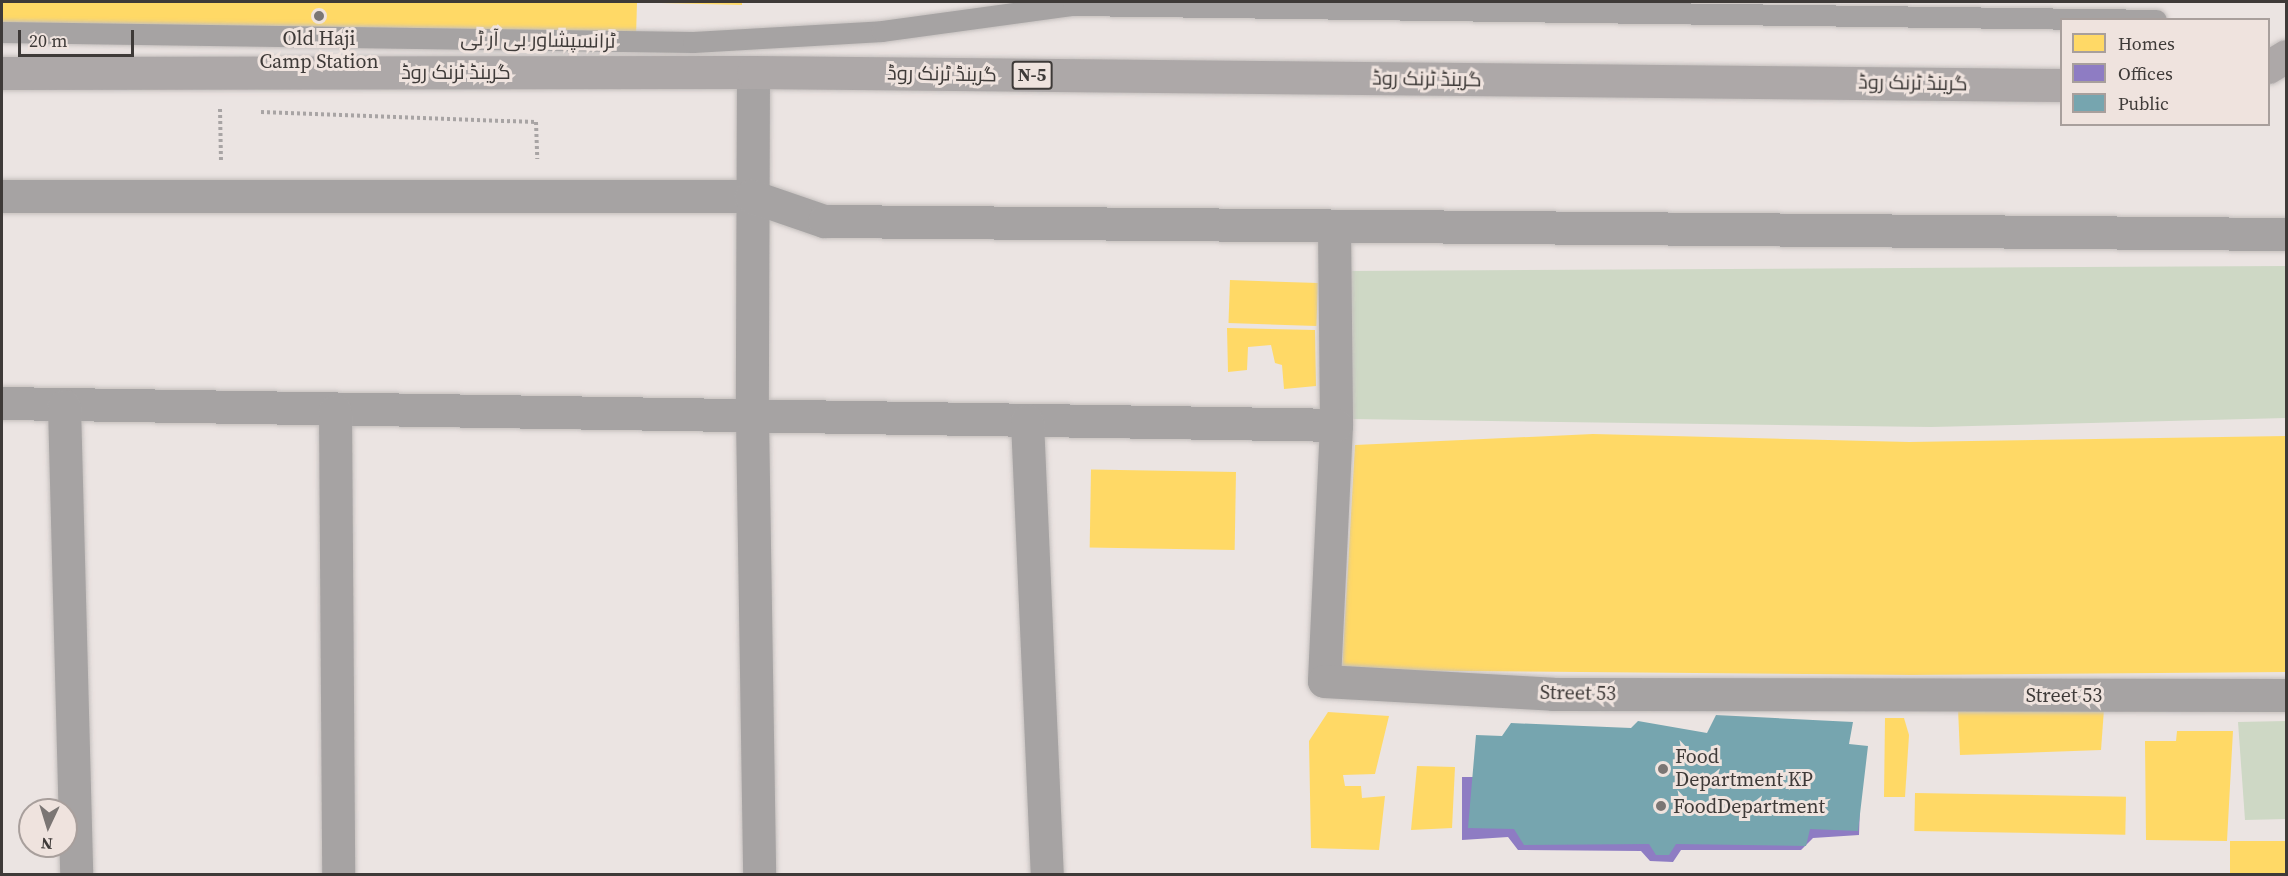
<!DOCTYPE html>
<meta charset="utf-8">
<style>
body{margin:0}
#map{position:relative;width:2288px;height:876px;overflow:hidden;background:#ebe4e2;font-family:"Source Serif 4",Cairo,serif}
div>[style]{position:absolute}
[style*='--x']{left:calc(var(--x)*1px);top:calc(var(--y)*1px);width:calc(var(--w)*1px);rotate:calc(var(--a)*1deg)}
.green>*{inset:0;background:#ced8c5}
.homes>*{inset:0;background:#ffd966;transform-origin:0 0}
.offices>*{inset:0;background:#8e7cc3}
.public>*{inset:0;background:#76a5af}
.path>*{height:4px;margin-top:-2px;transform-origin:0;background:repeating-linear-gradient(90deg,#a8a4a4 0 3px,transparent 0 6px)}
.roads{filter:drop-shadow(0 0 2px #c4bfbd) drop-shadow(0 0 2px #c4bfbd)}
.service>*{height:21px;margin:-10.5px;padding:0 10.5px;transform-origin:10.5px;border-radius:10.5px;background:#a6a3a3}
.minor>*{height:33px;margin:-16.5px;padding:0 16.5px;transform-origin:16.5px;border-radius:16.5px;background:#a6a3a3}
.tertiary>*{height:33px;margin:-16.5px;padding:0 16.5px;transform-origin:16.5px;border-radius:16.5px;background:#a6a3a3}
.trunk>*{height:33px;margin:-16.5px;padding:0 16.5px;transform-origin:16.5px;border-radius:16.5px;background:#ada8a8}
.dots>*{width:16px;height:16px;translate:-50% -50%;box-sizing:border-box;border:3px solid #efe3de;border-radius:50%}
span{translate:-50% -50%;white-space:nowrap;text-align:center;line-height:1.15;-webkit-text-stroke:6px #efe3de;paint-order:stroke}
.shield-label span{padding:2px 4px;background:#efe3de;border:2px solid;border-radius:4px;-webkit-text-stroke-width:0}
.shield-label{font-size:18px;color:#3e3a38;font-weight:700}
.poi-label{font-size:20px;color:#3e3a38}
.left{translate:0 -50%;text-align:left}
.street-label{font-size:20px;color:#3e3a38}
.frame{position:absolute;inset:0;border:3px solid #3e3a38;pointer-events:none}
.legend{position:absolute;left:2060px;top:18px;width:210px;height:108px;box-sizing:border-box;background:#efe3de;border:2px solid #a89f9c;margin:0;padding:8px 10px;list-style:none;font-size:18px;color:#3e3a38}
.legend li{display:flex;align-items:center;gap:12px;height:30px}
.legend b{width:30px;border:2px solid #a89f9c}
.north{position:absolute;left:18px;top:798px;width:60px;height:60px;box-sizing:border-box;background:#efe3de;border:2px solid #a89f9c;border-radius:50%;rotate:184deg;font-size:16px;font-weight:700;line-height:24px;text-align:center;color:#3e3a38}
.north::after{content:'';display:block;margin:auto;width:21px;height:27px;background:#7b7674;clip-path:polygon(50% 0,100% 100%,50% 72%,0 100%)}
.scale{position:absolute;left:18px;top:30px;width:116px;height:27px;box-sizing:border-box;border:3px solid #3e3a38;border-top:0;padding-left:8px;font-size:18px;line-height:21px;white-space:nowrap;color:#3e3a38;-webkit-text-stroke:4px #efe3de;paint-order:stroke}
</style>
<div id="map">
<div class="green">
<div style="clip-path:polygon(2286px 266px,2286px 418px,1931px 427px,1350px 419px,1346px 271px)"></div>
<div style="clip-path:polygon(2286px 721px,2286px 819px,2245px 820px,2238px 722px)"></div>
</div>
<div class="homes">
<div style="clip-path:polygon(2px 2px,637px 2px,636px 37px,2px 28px)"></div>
<div style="clip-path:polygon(661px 2px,742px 2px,742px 5px,661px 3px)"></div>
<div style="left:1230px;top:280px;width:88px;height:43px;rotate:2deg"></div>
<div style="clip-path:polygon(1227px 328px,1315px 330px,1316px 386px,1284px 389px,1282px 365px,1275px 363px,1271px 345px,1248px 347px,1247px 370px,1228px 372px)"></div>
<div style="clip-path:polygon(1593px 434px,1909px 442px,2286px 436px,2286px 672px,1911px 675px,1342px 670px,1355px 445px)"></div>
<div style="left:1236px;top:472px;width:78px;height:145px;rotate:91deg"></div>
<div style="clip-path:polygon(1958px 708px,2104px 709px,2101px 750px,1960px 755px)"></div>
<div style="clip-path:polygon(1328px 712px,1389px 716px,1375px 774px,1343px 775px,1345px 786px,1361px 786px,1362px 798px,1385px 796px,1379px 850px,1311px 848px,1309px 741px)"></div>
<div style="clip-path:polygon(1885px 718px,1904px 718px,1909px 735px,1905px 797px,1884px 797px)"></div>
<div style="clip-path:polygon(2177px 731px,2233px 731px,2227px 841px,2146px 840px,2145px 741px,2176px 741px)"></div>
<div style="clip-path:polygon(1417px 766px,1455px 767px,1452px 828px,1411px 830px)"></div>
<div style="left:1915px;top:793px;width:211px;height:38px;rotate:1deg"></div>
<div style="left:2286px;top:841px;width:33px;height:56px;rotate:90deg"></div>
</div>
<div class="offices">
<div style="clip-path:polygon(1484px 758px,1836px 759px,1835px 775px,1861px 777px,1859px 835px,1813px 838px,1801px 850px,1681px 850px,1673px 862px,1650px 861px,1641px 851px,1518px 850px,1508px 837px,1462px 840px,1462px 777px,1486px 777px)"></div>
</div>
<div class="public">
<div style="clip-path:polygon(1716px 715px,1853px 722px,1849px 744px,1868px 746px,1858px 831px,1810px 829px,1806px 846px,1676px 844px,1669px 855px,1656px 855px,1649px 844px,1524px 845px,1514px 829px,1468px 828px,1476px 735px,1502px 736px,1511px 723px,1631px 728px,1638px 721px,1707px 733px)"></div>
</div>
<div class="path">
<div style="--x:220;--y:109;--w:52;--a:88.9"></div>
<div style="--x:261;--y:112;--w:275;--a:2.1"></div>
<div style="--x:536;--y:122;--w:37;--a:88"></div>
</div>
<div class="roads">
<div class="service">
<div style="--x:2;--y:32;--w:691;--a:0.83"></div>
<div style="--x:693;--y:42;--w:189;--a:-3.3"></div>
<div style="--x:882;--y:31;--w:193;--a:-7.8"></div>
<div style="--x:1073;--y:5;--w:1083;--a:0.79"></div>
</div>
<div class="minor">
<div style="--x:753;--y:72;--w:345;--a:90.2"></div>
<div style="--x:752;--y:417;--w:457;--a:89.1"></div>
<div style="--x:1334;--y:227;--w:198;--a:89.4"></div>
<div style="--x:1336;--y:425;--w:256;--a:92.7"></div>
<div style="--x:1324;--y:681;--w:229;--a:3.2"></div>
<div style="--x:1553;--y:694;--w:733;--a:0.08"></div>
<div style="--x:2;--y:403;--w:1334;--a:0.94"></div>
<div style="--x:64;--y:406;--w:468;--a:88.5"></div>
<div style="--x:335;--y:411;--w:463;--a:89.6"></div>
<div style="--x:1027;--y:421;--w:453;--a:87.5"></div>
</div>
<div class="tertiary">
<div style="--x:2;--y:196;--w:749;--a:0"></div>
<div style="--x:751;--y:196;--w:77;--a:18.9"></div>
<div style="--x:824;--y:221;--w:1462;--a:0.51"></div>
</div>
<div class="trunk">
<div style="--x:2268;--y:67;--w:21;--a:-31"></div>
<div style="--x:2;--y:73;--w:751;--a:-0.08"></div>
<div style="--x:753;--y:72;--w:1309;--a:0.57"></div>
</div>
</div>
<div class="dots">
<div style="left:319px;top:16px;background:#7b7674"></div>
<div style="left:1663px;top:769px;background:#7b7674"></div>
<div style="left:1661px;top:806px;background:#7b7674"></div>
</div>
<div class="shield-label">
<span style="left:1032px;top:75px">N-5</span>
</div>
<div class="poi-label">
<span style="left:319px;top:50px">Old Haji<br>Camp Station</span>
<span class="left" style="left:1675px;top:768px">Food<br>Department KP</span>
<span class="left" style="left:1673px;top:806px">FoodDepartment</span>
</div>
<div class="street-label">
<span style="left:538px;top:40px;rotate:1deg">ٹرانسپشاور بی آر ٹی</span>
<span style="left:456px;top:72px">گرینڈ ٹرنک روڈ</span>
<span style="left:942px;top:74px;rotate:1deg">گرینڈ ٹرنک روڈ</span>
<span style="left:1427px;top:79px;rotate:1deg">گرینڈ ٹرنک روڈ</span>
<span style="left:1913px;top:83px;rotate:1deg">گرینڈ ٹرنک روڈ</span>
<span style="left:1578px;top:693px;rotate:1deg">Street 53</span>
<span style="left:2064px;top:695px">Street 53</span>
</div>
<div class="frame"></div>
<ul class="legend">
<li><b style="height:16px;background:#ffd966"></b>Homes</li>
<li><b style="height:16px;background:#8e7cc3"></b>Offices</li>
<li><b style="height:16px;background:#76a5af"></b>Public</li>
</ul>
<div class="north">N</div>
<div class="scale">20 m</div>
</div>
